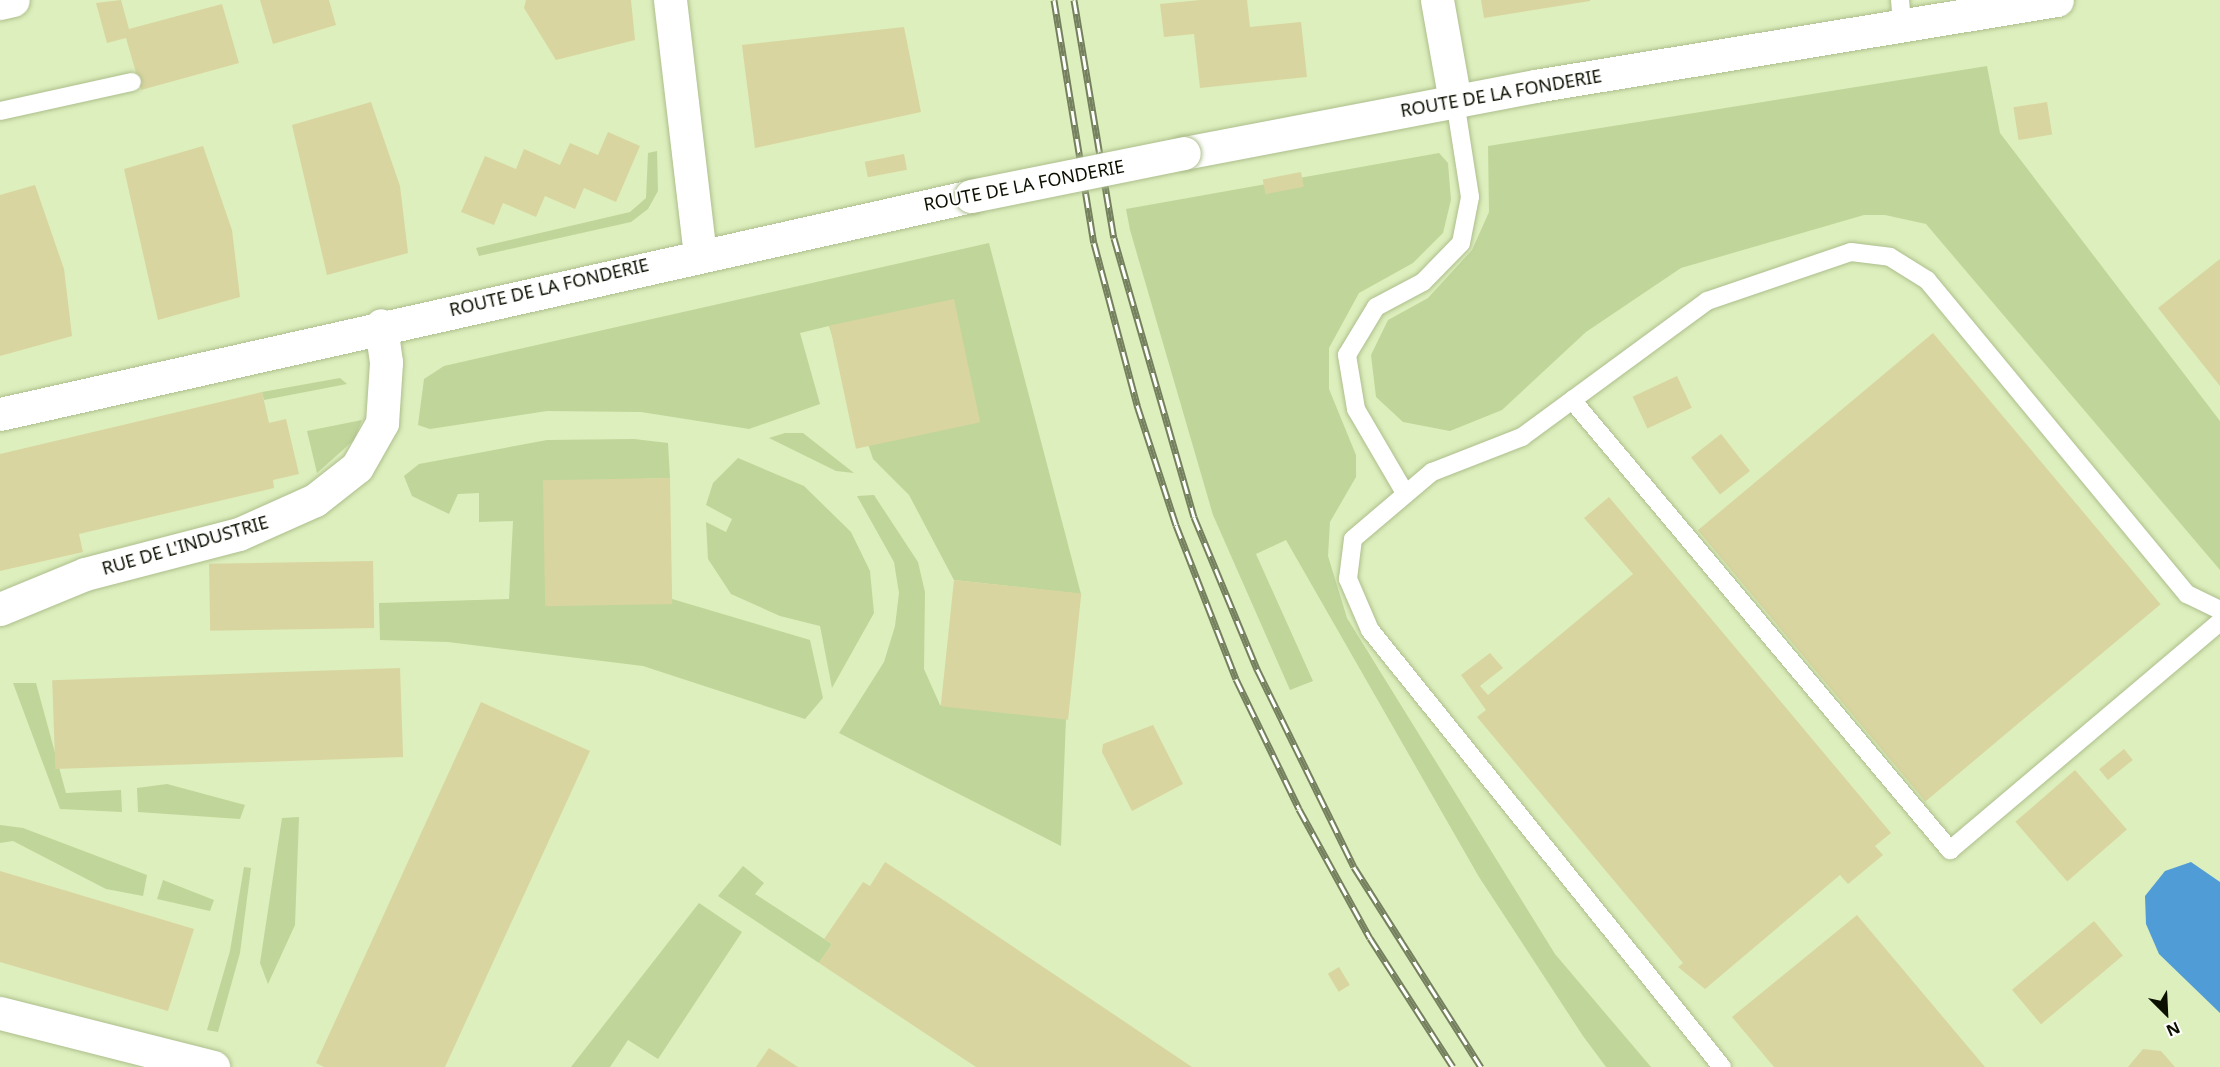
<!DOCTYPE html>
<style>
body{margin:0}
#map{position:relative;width:2220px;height:1067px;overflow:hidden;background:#ddefbc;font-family:"Noto Sans",sans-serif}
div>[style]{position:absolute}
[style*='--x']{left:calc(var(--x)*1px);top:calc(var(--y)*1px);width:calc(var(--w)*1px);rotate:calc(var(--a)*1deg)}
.green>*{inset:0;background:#c0d59a}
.water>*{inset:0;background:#509cd7}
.building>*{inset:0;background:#d9d5a0;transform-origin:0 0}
.roads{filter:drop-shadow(0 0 2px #adbe8d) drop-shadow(0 0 2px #adbe8d)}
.service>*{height:18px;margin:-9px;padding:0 9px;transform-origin:9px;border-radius:9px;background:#fff}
.minor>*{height:33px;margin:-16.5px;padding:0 16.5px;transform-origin:16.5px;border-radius:16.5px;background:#fff}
.secondary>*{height:33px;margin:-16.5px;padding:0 16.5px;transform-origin:16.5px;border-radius:16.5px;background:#fff}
.rail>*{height:7px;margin-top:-3.5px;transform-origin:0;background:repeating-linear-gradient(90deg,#fff 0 14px,#75805f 0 28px);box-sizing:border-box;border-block:2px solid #75805f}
.bridges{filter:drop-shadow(0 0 2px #adbe8d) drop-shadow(0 0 2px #adbe8d)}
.secondary-bridge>*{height:33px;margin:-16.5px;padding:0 16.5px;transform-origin:16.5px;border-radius:16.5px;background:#fff}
span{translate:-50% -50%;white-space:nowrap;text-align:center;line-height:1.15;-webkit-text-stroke:4.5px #fff;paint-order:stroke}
.street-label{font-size:18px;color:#0b1001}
.north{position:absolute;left:2136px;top:983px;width:60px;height:60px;-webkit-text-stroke:4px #fff;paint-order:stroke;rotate:156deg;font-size:16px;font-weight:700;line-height:24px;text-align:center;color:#0b1001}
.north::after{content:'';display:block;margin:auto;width:21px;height:27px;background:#0b1001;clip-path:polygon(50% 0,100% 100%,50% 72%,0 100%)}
</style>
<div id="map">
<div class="green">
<div style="clip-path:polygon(1987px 66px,2000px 133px,2220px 421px,2220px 570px,1926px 224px,1885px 215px,1864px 215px,1681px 268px,1586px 332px,1502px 410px,1450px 431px,1403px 422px,1376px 397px,1371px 355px,1388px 320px,1428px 298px,1472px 250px,1489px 212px,1488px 146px)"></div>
<div style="clip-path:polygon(657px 151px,658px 191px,648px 209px,631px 222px,479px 256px,476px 248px,630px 212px,646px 198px,648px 153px)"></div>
<div style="clip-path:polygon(1439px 153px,1448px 163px,1451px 200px,1443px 233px,1413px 263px,1359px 293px,1329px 348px,1329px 389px,1356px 455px,1356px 477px,1330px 522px,1328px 556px,1347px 618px,1555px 954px,1651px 1067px,1606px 1067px,1583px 1036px,1479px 877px,1286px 540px,1256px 554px,1313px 681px,1290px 690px,1213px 515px,1130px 230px,1126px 209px)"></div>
<div style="clip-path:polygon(989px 243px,1081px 594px,954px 580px,909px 495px,873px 459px,829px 326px,800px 333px,820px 404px,749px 429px,641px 412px,547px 411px,430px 429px,418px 425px,424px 379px,444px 366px)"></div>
<div style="clip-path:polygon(340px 378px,347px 384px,264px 400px,262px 392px)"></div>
<div style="clip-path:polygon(362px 420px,354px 440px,317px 473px,307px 431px)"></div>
<div style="clip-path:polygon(785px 433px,803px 433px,854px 473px,836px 471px,769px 438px)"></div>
<div style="clip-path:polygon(634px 439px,668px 443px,670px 478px,544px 482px,662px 596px,810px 640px,823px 698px,805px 719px,643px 666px,448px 642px,380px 640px,379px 603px,509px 599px,513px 521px,479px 522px,479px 493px,458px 494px,449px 514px,412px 496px,404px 476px,419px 464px,547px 440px)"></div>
<div style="clip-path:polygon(738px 458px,804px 486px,851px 532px,870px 571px,874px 613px,832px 688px,820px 626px,780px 616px,731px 594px,708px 559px,706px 522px,726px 532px,732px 519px,706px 505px,713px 483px)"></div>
<div style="clip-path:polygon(874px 495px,918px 562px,925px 592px,924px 669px,940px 705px,1066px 719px,1061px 846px,839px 733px,884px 662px,895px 626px,899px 593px,894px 562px,857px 496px)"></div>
<div style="clip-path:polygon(13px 683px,36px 683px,66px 793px,121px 790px,122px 812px,60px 809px)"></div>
<div style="clip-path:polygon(167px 784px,245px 805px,240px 819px,138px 812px,137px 788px)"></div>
<div style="clip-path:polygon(299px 817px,295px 925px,268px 984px,260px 963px,282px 818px)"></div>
<div style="clip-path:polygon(0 825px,23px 828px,147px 875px,143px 896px,106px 889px,13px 841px,0 843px)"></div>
<div style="clip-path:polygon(743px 866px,764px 883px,755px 894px,832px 944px,819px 963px,718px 896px)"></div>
<div style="clip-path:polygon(244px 867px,251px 868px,240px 953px,218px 1032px,207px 1030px,230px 951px)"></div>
<div style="clip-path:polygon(163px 880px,214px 900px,210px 911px,157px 899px)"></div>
<div style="clip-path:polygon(699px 903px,742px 932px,658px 1059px,628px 1040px,610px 1067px,571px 1067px)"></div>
</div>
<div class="water">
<div style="clip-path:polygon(2191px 862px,2220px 882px,2220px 1013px,2159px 954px,2146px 924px,2145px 896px,2165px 871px)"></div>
</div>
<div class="building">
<div style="clip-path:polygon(121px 0,129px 29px,222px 4px,239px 63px,141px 90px,126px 38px,107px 43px,96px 3px)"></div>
<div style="clip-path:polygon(260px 0,329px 0,336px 25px,273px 44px)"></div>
<div style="clip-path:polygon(526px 0,631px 0,635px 40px,556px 60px,524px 8px)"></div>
<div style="clip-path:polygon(1200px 0,1247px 0,1250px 27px,1301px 22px,1307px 77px,1200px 88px,1194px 34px,1164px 37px,1160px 4px)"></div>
<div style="clip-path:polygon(1481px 0,1590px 0,1590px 1px,1484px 18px)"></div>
<div style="clip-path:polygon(904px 27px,921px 112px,755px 148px,742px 45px)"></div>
<div style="clip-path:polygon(371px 102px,400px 186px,408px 253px,327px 275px,292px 125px)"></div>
<div style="left:2047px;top:102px;width:33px;height:34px;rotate:81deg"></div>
<div style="clip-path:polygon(608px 132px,640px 146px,616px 202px,584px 188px,575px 209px,545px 196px,536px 217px,503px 203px,494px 225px,461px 212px,485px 156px,516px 169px,524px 149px,560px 165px,570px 143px,598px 155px)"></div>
<div style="clip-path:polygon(203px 146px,232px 230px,240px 297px,158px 320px,124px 169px)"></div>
<div style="left:904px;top:154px;width:16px;height:40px;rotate:79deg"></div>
<div style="left:1301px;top:172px;width:15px;height:39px;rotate:79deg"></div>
<div style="clip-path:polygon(35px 185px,64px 269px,72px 336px,0 356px,0 195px)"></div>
<div style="clip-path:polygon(2220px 259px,2220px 386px,2158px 308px)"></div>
<div style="left:954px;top:299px;width:126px;height:127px;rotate:78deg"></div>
<div style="left:1933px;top:333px;width:354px;height:307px;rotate:50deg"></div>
<div style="left:1677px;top:376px;width:35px;height:49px;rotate:65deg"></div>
<div style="clip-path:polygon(262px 392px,269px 423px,286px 419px,299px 474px,273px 480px,274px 488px,79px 534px,83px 552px,0 571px,0 454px)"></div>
<div style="left:1721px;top:434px;width:47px;height:38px;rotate:52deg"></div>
<div style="left:670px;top:478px;width:126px;height:127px;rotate:89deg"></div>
<div style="clip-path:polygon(1609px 497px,1891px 833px,1875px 846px,1883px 855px,1848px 884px,1840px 875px,1705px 989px,1678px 967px,1683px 963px,1477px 717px,1486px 710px,1461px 675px,1490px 653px,1503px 668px,1480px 686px,1488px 695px,1633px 574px,1584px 518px)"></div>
<div style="left:373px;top:561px;width:67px;height:164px;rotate:89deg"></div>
<div style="left:954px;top:580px;width:128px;height:127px;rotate:6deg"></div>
<div style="left:400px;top:668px;width:89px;height:348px;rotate:88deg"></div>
<div style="clip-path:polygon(481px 702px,590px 751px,445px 1067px,324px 1067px,316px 1063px)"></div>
<div style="clip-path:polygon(1153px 725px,1183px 784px,1132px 811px,1102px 752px,1103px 744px)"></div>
<div style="left:2124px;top:749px;width:14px;height:32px;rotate:51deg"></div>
<div style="left:2075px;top:770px;width:79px;height:79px;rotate:49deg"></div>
<div style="clip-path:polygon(885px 862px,951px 905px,1192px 1067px,976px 1067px,819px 963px,832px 944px,824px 939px,863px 882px,870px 886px)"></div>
<div style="clip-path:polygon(0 871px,194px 929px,168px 1011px,0 962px)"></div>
<div style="clip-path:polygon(1857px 915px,1985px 1067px,1774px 1067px,1732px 1017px)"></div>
<div style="left:2094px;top:921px;width:45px;height:107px;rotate:50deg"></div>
<div style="left:1339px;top:967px;width:21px;height:13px;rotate:59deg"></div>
<div style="clip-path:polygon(769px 1048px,798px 1067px,756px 1067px)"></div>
<div style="clip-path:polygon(2143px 1049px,2161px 1051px,2175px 1067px,2128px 1067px)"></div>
</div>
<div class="roads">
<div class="service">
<div style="--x:1900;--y:0;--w:23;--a:85"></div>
<div style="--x:0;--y:111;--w:135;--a:-12.4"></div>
<div style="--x:1572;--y:400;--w:588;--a:49.97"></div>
<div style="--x:1950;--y:850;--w:353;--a:-40.2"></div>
<div style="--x:1405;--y:493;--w:97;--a:-120.3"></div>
<div style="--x:1356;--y:409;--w:55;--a:-99.5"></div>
<div style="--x:1347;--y:355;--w:56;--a:-58.9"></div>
<div style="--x:1376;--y:307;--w:53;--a:-28"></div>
<div style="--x:1423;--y:282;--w:54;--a:-45.7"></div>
<div style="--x:1461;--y:243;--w:47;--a:-78.9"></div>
<div style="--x:1470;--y:197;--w:97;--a:-98.9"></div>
<div style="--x:1722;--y:1067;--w:561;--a:-128.85"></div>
<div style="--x:1370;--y:630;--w:56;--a:-113.3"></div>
<div style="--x:1348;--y:579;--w:40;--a:-82.9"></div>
<div style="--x:1353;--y:539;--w:104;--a:-40.3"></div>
<div style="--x:1432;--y:472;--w:97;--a:-21.3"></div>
<div style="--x:1522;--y:437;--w:230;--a:-36.3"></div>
<div style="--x:1707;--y:301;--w:152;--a:-18.8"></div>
<div style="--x:1851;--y:252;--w:39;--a:7"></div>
<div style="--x:1890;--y:257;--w:44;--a:31.9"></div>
<div style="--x:1927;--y:280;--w:408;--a:50.4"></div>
<div style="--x:2187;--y:594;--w:37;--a:26"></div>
</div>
<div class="minor">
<div style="--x:670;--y:0;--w:256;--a:83.3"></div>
<div style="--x:1437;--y:0;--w:103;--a:79.9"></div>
<div style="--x:0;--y:3;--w:13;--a:-13"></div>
<div style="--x:0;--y:609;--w:92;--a:-22.4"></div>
<div style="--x:85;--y:574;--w:159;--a:-14.6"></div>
<div style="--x:239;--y:534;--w:83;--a:-24.1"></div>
<div style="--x:315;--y:500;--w:53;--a:-38.2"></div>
<div style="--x:357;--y:467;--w:51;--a:-60.4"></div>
<div style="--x:382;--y:423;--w:61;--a:-86.2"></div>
<div style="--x:386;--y:362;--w:37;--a:-98"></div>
</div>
<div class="secondary">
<div style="--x:1184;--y:153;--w:357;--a:-10.8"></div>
<div style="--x:1535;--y:86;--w:529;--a:-9.36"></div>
<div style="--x:0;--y:414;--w:995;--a:-12.65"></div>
<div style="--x:0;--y:1013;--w:220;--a:14.2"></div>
</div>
</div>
<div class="rail">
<div style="--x:1054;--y:0;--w:246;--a:80.7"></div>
<div style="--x:1094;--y:243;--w:168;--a:75.1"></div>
<div style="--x:1137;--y:405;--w:126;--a:72"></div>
<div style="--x:1176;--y:525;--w:165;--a:68.7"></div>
<div style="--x:1236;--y:679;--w:144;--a:64.1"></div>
<div style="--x:1299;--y:809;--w:147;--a:61.2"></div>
<div style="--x:1370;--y:938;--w:153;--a:57.2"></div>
<div style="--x:1074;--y:0;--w:241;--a:80.5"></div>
<div style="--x:1114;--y:238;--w:290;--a:74"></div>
<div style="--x:1194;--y:517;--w:165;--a:67.5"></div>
<div style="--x:1257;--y:669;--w:220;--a:63.9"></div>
<div style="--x:1354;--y:867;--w:237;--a:57.6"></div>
</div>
<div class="bridges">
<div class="secondary-bridge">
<div style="--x:971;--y:196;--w:217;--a:-11.4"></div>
</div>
</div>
<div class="street-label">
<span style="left:1501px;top:93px;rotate:-10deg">ROUTE DE LA FONDERIE</span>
<span style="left:1024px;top:185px;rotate:-11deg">ROUTE DE LA FONDERIE</span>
<span style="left:549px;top:287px;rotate:-13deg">ROUTE DE LA FONDERIE</span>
<span style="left:185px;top:545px;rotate:-16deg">RUE DE L'INDUSTRIE</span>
</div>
<div class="north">N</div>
</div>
